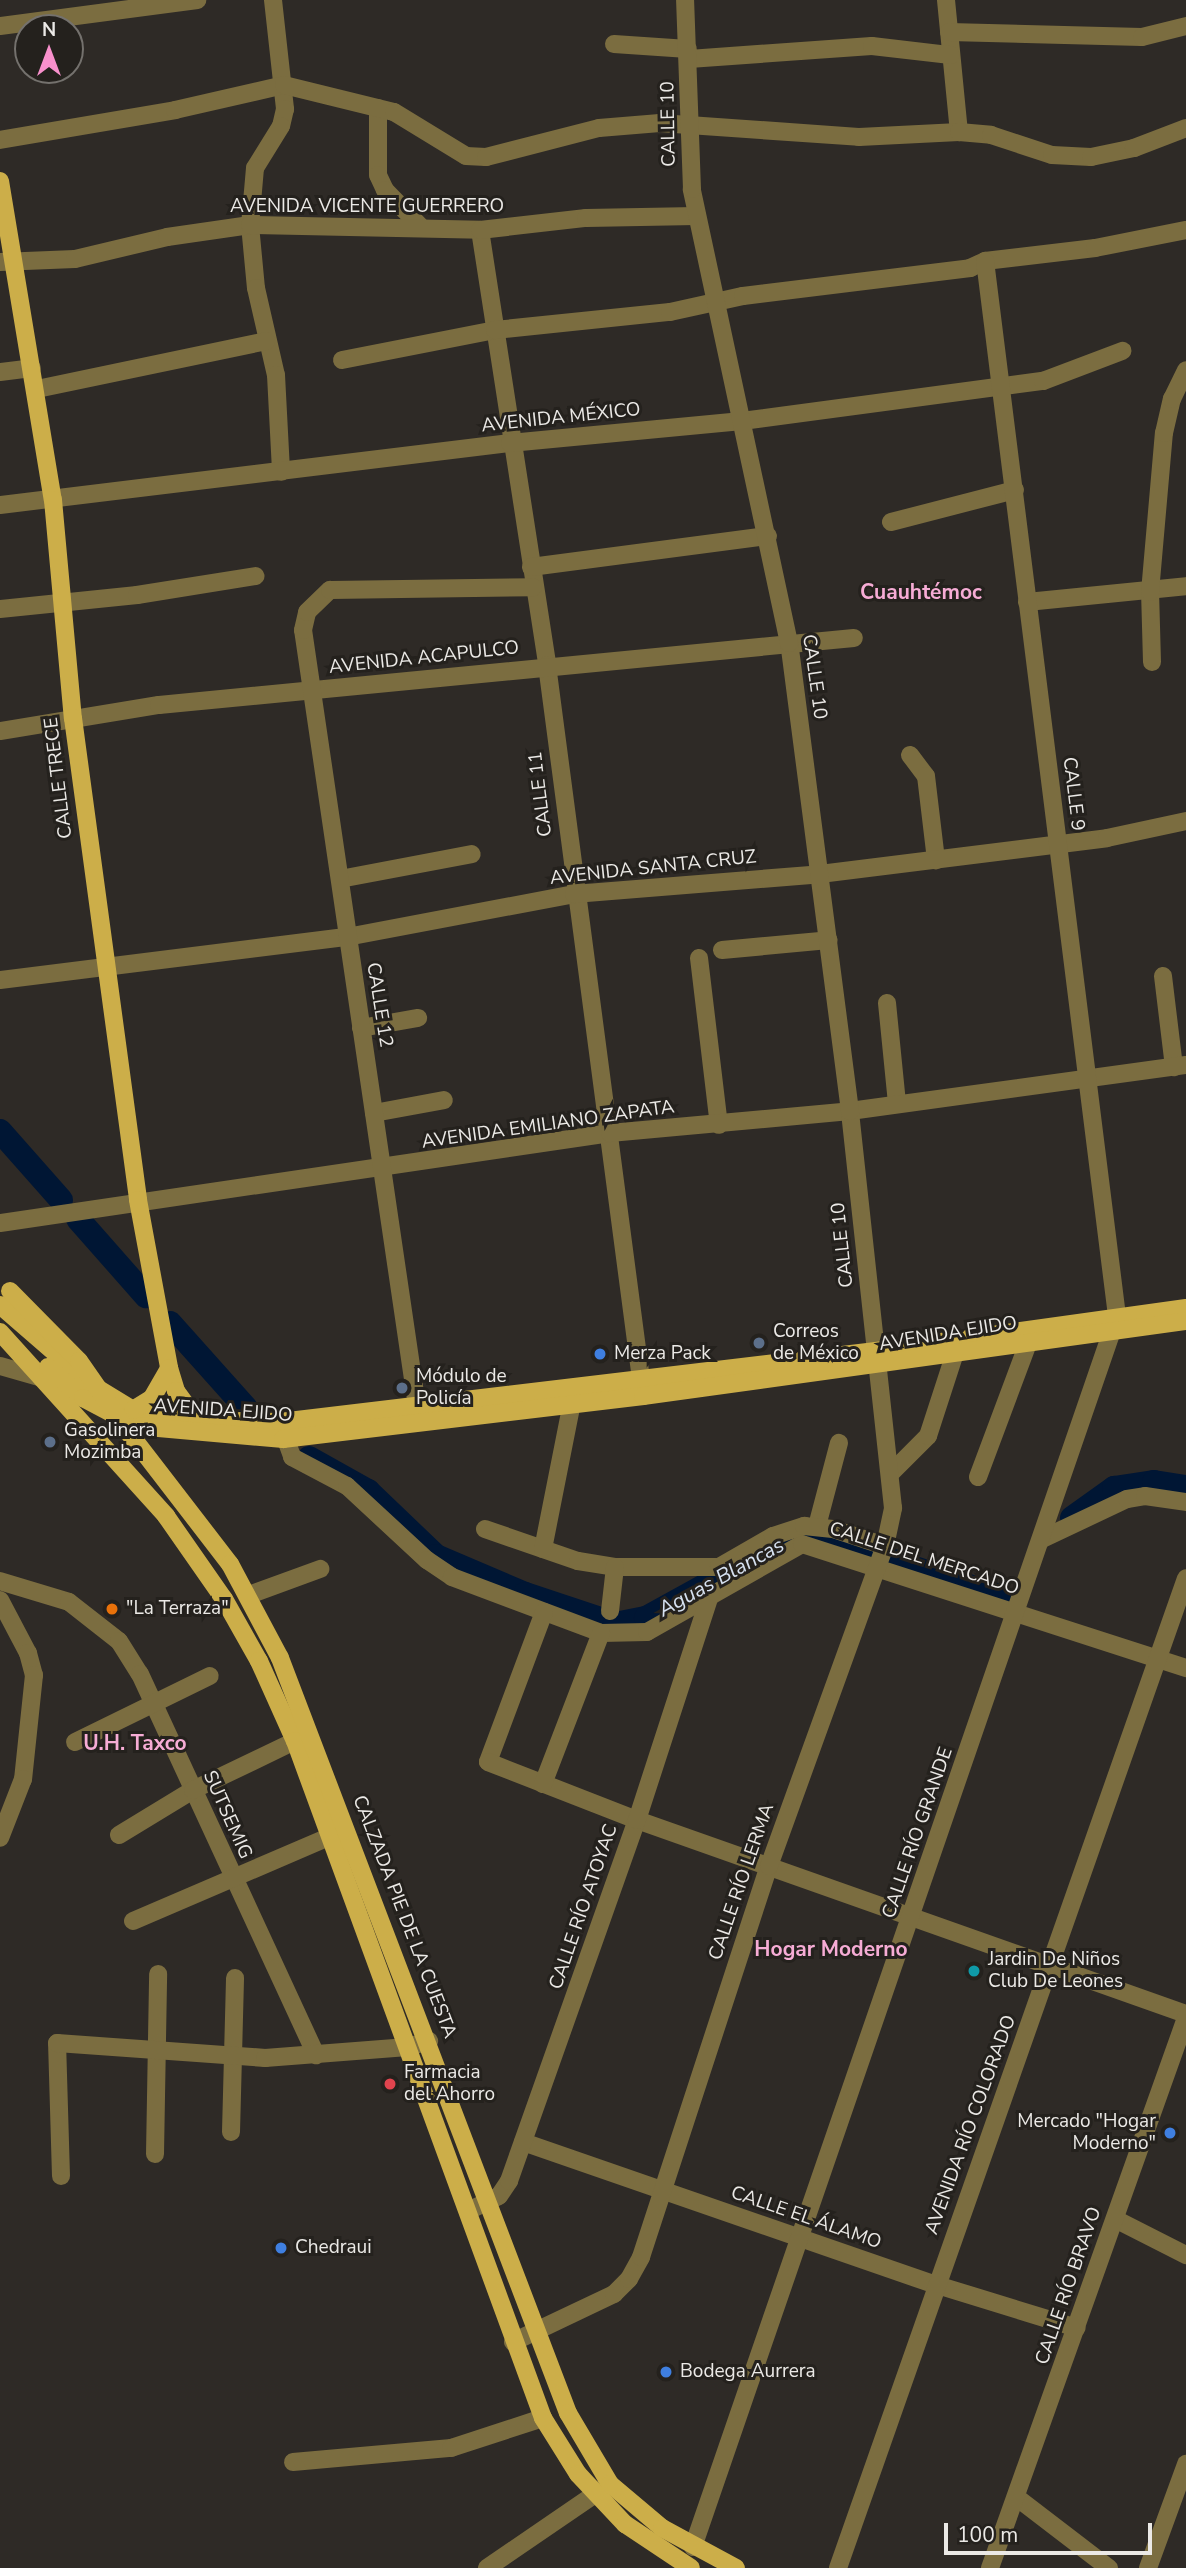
<!DOCTYPE html>
<meta charset="utf-8">
<style>
body{margin:0}
#map{position:relative;width:1186px;height:2568px;overflow:hidden;background:#2e2a26;font-family:"Nunito Sans",sans-serif}
div>[style]{position:absolute}
[style*='--x']{left:calc(var(--x)*1px);top:calc(var(--y)*1px);width:calc(var(--w)*1px);rotate:calc(var(--a)*1deg)}
.river>*{height:24px;margin:-12px;padding:0 12px;transform-origin:12px;border-radius:12px;background:#001634}
.minor>*{height:18px;margin:-9px;padding:0 9px;transform-origin:9px;border-radius:9px;background:#7b6d40}
.major>*{height:18px;margin:-9px;padding:0 9px;transform-origin:9px;border-radius:9px;background:#ccae49}
.major-bridge>*{height:18px;margin:-9px;padding:0 9px;transform-origin:9px;border-radius:9px;background:#ccae49}
.dots>*{width:19px;height:19px;translate:-50% -50%;box-sizing:border-box;border:4px solid #24211d;border-radius:50%}
span{translate:-50% -50%;white-space:nowrap;text-align:center;line-height:1.15;-webkit-text-stroke:6px #24211d;paint-order:stroke}
.street-label{font-size:19px;color:#ebe9e6}
.poi-label{font-size:19px;color:#ebe9e6}
.left{translate:0 -50%;text-align:left}
.right{translate:-100% -50%;text-align:right}
.neighbourhood-label{font-size:21px;color:#f6acd5;font-weight:700}
.water-label{font-size:21px;color:#d7e2f1;font-style:italic}
.north{position:absolute;left:14px;top:14px;width:70px;height:70px;box-sizing:border-box;background:#24211d;border:2px solid #74716d;border-radius:50%;rotate:0deg;font-size:19px;font-weight:700;line-height:28px;text-align:center;color:#ebe9e6}
.north::after{content:'';display:block;margin:auto;width:24px;height:32px;background:#f890cc;clip-path:polygon(50% 0,100% 100%,50% 72%,0 100%)}
.scale{position:absolute;left:944px;top:2523px;width:208px;height:32px;box-sizing:border-box;border:4px solid #ebe9e6;border-top:0;padding-left:9px;font-size:21px;line-height:24px;white-space:nowrap;color:#ebe9e6;-webkit-text-stroke:5px #24211d;paint-order:stroke}
</style>
<div id="map">
<div class="river">
<div style="--x:0;--y:1131;--w:92;--a:48.5"></div>
<div style="--x:78;--y:1219;--w:103;--a:48.6"></div>
<div style="--x:170;--y:1323;--w:114;--a:48.2"></div>
<div style="--x:309;--y:1458;--w:68;--a:29.2"></div>
<div style="--x:368;--y:1491;--w:94;--a:43.7"></div>
<div style="--x:436;--y:1556;--w:97;--a:23.1"></div>
<div style="--x:525;--y:1594;--w:95;--a:18.4"></div>
<div style="--x:615;--y:1624;--w:32;--a:-11"></div>
<div style="--x:646;--y:1618;--w:163;--a:-28.9"></div>
<div style="--x:789;--y:1539;--w:24;--a:-12"></div>
<div style="--x:812;--y:1534;--w:200;--a:18.3"></div>
<div style="--x:1072;--y:1518;--w:52;--a:-35.5"></div>
<div style="--x:1114;--y:1488;--w:40;--a:-8.5"></div>
<div style="--x:1154;--y:1482;--w:32;--a:9"></div>
</div>
<div class="minor">
<div style="--x:273;--y:0;--w:110;--a:83.7"></div>
<div style="--x:285;--y:109;--w:17;--a:103"></div>
<div style="--x:281;--y:126;--w:49;--a:121.8"></div>
<div style="--x:255;--y:168;--w:57;--a:95"></div>
<div style="--x:250;--y:225;--w:63;--a:84.6"></div>
<div style="--x:256;--y:288;--w:89;--a:77.1"></div>
<div style="--x:276;--y:375;--w:97;--a:87"></div>
<div style="--x:946;--y:0;--w:133;--a:84.4"></div>
<div style="--x:0;--y:26;--w:199;--a:-7.5"></div>
<div style="--x:949;--y:32;--w:193;--a:1.5"></div>
<div style="--x:1142;--y:37;--w:45;--a:-14"></div>
<div style="--x:614;--y:44;--w:74;--a:3.9"></div>
<div style="--x:689;--y:59;--w:183;--a:-4.1"></div>
<div style="--x:872;--y:46;--w:79;--a:6.6"></div>
<div style="--x:378;--y:108;--w:67;--a:90"></div>
<div style="--x:378;--y:175;--w:17;--a:65"></div>
<div style="--x:385;--y:190;--w:53;--a:45.8"></div>
<div style="--x:0;--y:140;--w:178;--a:-9.7"></div>
<div style="--x:175;--y:110;--w:112;--a:-12.9"></div>
<div style="--x:284;--y:85;--w:113;--a:13.8"></div>
<div style="--x:394;--y:112;--w:84;--a:31.4"></div>
<div style="--x:466;--y:156;--w:20;--a:3"></div>
<div style="--x:486;--y:157;--w:117;--a:-14.4"></div>
<div style="--x:599;--y:128;--w:61;--a:-4.7"></div>
<div style="--x:660;--y:123;--w:199;--a:4"></div>
<div style="--x:859;--y:137;--w:100;--a:-2.9"></div>
<div style="--x:959;--y:132;--w:32;--a:5"></div>
<div style="--x:991;--y:135;--w:64;--a:18.2"></div>
<div style="--x:1052;--y:155;--w:39;--a:3"></div>
<div style="--x:1091;--y:157;--w:44;--a:-11.8"></div>
<div style="--x:1134;--y:148;--w:56;--a:-21"></div>
<div style="--x:480;--y:230;--w:440;--a:81.2"></div>
<div style="--x:547;--y:665;--w:735;--a:82.5"></div>
<div style="--x:0;--y:262;--w:75;--a:-2.3"></div>
<div style="--x:75;--y:259;--w:95;--a:-13.4"></div>
<div style="--x:167;--y:237;--w:84;--a:-8.2"></div>
<div style="--x:250;--y:225;--w:230;--a:1.2"></div>
<div style="--x:480;--y:230;--w:107;--a:-6.5"></div>
<div style="--x:586;--y:218;--w:110;--a:-1"></div>
<div style="--x:342;--y:360;--w:156;--a:-11.1"></div>
<div style="--x:495;--y:330;--w:176;--a:-5.9"></div>
<div style="--x:670;--y:312;--w:75;--a:-12.4"></div>
<div style="--x:743;--y:296;--w:229;--a:-7"></div>
<div style="--x:970;--y:268;--w:17;--a:-25"></div>
<div style="--x:985;--y:261;--w:111;--a:-6.7"></div>
<div style="--x:1095;--y:248;--w:93;--a:-11.2"></div>
<div style="--x:0;--y:372;--w:32;--a:-7"></div>
<div style="--x:37;--y:389;--w:234;--a:-11.8"></div>
<div style="--x:0;--y:505;--w:514;--a:-6.93"></div>
<div style="--x:510;--y:443;--w:233;--a:-5.4"></div>
<div style="--x:742;--y:421;--w:304;--a:-7.6"></div>
<div style="--x:1043;--y:381;--w:85;--a:-20.8"></div>
<div style="--x:891;--y:522;--w:128;--a:-14.5"></div>
<div style="--x:531;--y:567;--w:239;--a:-7.5"></div>
<div style="--x:1027;--y:602;--w:160;--a:-5.7"></div>
<div style="--x:0;--y:609;--w:138;--a:-5.8"></div>
<div style="--x:137;--y:595;--w:120;--a:-9.1"></div>
<div style="--x:1152;--y:662;--w:70;--a:-91.6"></div>
<div style="--x:1150;--y:592;--w:160;--a:-85"></div>
<div style="--x:1164;--y:433;--w:35;--a:-77"></div>
<div style="--x:1172;--y:399;--w:32;--a:-64"></div>
<div style="--x:0;--y:731;--w:161;--a:-9.3"></div>
<div style="--x:159;--y:705;--w:698;--a:-5.51"></div>
<div style="--x:910;--y:755;--w:26;--a:53"></div>
<div style="--x:926;--y:776;--w:85;--a:83.2"></div>
<div style="--x:340;--y:879;--w:134;--a:-10.7"></div>
<div style="--x:722;--y:950;--w:107;--a:-5.3"></div>
<div style="--x:699;--y:958;--w:168;--a:83.2"></div>
<div style="--x:1163;--y:976;--w:92;--a:83.1"></div>
<div style="--x:0;--y:980;--w:350;--a:-7.1"></div>
<div style="--x:347;--y:937;--w:231;--a:-10.7"></div>
<div style="--x:574;--y:894;--w:247;--a:-4.6"></div>
<div style="--x:820;--y:874;--w:289;--a:-7.1"></div>
<div style="--x:1107;--y:838;--w:81;--a:-12.1"></div>
<div style="--x:887;--y:1003;--w:101;--a:84.3"></div>
<div style="--x:361;--y:1028;--w:58;--a:-10"></div>
<div style="--x:374;--y:1113;--w:71;--a:-10.5"></div>
<div style="--x:0;--y:1223;--w:617;--a:-8.39"></div>
<div style="--x:610;--y:1133;--w:241;--a:-5.2"></div>
<div style="--x:850;--y:1111;--w:339;--a:-7.8"></div>
<div style="--x:0;--y:1366;--w:48;--a:15.8"></div>
<div style="--x:419;--y:1420;--w:798;--a:-98.35"></div>
<div style="--x:303;--y:630;--w:18;--a:-77"></div>
<div style="--x:307;--y:612;--w:32;--a:-44"></div>
<div style="--x:330;--y:590;--w:203;--a:-0.8"></div>
<div style="--x:281;--y:1426;--w:33;--a:70"></div>
<div style="--x:292;--y:1457;--w:62;--a:27.8"></div>
<div style="--x:347;--y:1486;--w:109;--a:42.8"></div>
<div style="--x:427;--y:1560;--w:30;--a:34"></div>
<div style="--x:452;--y:1577;--w:159;--a:20.6"></div>
<div style="--x:601;--y:1633;--w:46;--a:-1.2"></div>
<div style="--x:647;--y:1632;--w:178;--a:-29.6"></div>
<div style="--x:802;--y:1544;--w:404;--a:17.9"></div>
<div style="--x:892;--y:1472;--w:51;--a:-45"></div>
<div style="--x:928;--y:1436;--w:87;--a:-72"></div>
<div style="--x:978;--y:1477;--w:143;--a:-69.5"></div>
<div style="--x:817;--y:1526;--w:86;--a:-75.2"></div>
<div style="--x:485;--y:1529;--w:98;--a:19"></div>
<div style="--x:578;--y:1561;--w:37;--a:9"></div>
<div style="--x:615;--y:1567;--w:104;--a:0"></div>
<div style="--x:719;--y:1567;--w:62;--a:-29.9"></div>
<div style="--x:773;--y:1536;--w:33;--a:-18"></div>
<div style="--x:804;--y:1526;--w:29;--a:6"></div>
<div style="--x:833;--y:1529;--w:55;--a:18.1"></div>
<div style="--x:1042;--y:1539;--w:94;--a:-25.2"></div>
<div style="--x:1127;--y:1499;--w:18;--a:-9"></div>
<div style="--x:1145;--y:1496;--w:41;--a:8.3"></div>
<div style="--x:543;--y:1549;--w:160;--a:-78.8"></div>
<div style="--x:0;--y:1581;--w:72;--a:16.9"></div>
<div style="--x:69;--y:1602;--w:63;--a:38"></div>
<div style="--x:119;--y:1641;--w:39;--a:58"></div>
<div style="--x:140;--y:1674;--w:420;--a:65.2"></div>
<div style="--x:249;--y:1595;--w:76;--a:-20.1"></div>
<div style="--x:0;--y:1600;--w:60;--a:62.2"></div>
<div style="--x:28;--y:1653;--w:23;--a:75"></div>
<div style="--x:34;--y:1675;--w:105;--a:96"></div>
<div style="--x:23;--y:1779;--w:63;--a:111.3"></div>
<div style="--x:610;--y:1611;--w:44;--a:-83.5"></div>
<div style="--x:544;--y:1612;--w:160;--a:110.5"></div>
<div style="--x:488;--y:1762;--w:160;--a:21.3"></div>
<div style="--x:637;--y:1820;--w:582;--a:19.46"></div>
<div style="--x:75;--y:1742;--w:150;--a:-26.1"></div>
<div style="--x:543;--y:1784;--w:162;--a:-69"></div>
<div style="--x:119;--y:1835;--w:87;--a:-31.3"></div>
<div style="--x:193;--y:1790;--w:113;--a:-25.7"></div>
<div style="--x:133;--y:1921;--w:213;--a:-23.2"></div>
<div style="--x:231;--y:2132;--w:154;--a:-88.5"></div>
<div style="--x:523;--y:2142;--w:438;--a:19.1"></div>
<div style="--x:937;--y:2285;--w:146;--a:17.1"></div>
<div style="--x:155;--y:2154;--w:180;--a:-89"></div>
<div style="--x:61;--y:2176;--w:133;--a:-91.7"></div>
<div style="--x:57;--y:2043;--w:209;--a:4.1"></div>
<div style="--x:265;--y:2058;--w:143;--a:-4.4"></div>
<div style="--x:408;--y:2047;--w:22;--a:-16"></div>
<div style="--x:468;--y:2211;--w:34;--a:-26"></div>
<div style="--x:499;--y:2196;--w:18;--a:-56"></div>
<div style="--x:509;--y:2181;--w:383;--a:-70.5"></div>
<div style="--x:637;--y:1820;--w:237;--a:-72"></div>
<div style="--x:1115;--y:2219;--w:80;--a:26.9"></div>
<div style="--x:513;--y:2342;--w:112;--a:-25.4"></div>
<div style="--x:614;--y:2294;--w:21;--a:-45"></div>
<div style="--x:629;--y:2279;--w:25;--a:-61"></div>
<div style="--x:641;--y:2257;--w:411;--a:-71.9"></div>
<div style="--x:769;--y:1866;--w:340;--a:-70.1"></div>
<div style="--x:885;--y:1546;--w:39;--a:-78"></div>
<div style="--x:893;--y:1508;--w:399;--a:-96.2"></div>
<div style="--x:850;--y:1111;--w:472;--a:-97.4"></div>
<div style="--x:789;--y:643;--w:464;--a:-102.1"></div>
<div style="--x:692;--y:189;--w:189;--a:-92.1"></div>
<div style="--x:293;--y:2462;--w:159;--a:-5.1"></div>
<div style="--x:451;--y:2448;--w:97;--a:-18.1"></div>
<div style="--x:1016;--y:2497;--w:117;--a:37.4"></div>
<div style="--x:693;--y:2547;--w:1302;--a:-70.99"></div>
<div style="--x:1117;--y:1316;--w:1063;--a:-97.13"></div>
<div style="--x:487;--y:2568;--w:147;--a:-34.4"></div>
<div style="--x:838;--y:2568;--w:1049;--a:-70.63"></div>
<div style="--x:990;--y:2568;--w:584;--a:-70.39"></div>
<div style="--x:1148;--y:2568;--w:111;--a:-69.9"></div>
</div>
<div class="major">
<div style="--x:0;--y:181;--w:323;--a:80.6"></div>
<div style="--x:53;--y:500;--w:219;--a:84.8"></div>
<div style="--x:73;--y:718;--w:486;--a:82.3"></div>
<div style="--x:138;--y:1200;--w:171;--a:79.5"></div>
<div style="--x:169;--y:1368;--w:24;--a:73"></div>
<div style="--x:176;--y:1391;--w:36;--a:54"></div>
<div style="--x:0;--y:1305;--w:122;--a:41"></div>
<div style="--x:92;--y:1385;--w:48;--a:31.4"></div>
<div style="--x:133;--y:1410;--w:65;--a:8.9"></div>
<div style="--x:197;--y:1420;--w:83;--a:1.4"></div>
<div style="--x:280;--y:1422;--w:600;--a:-6.79"></div>
<div style="--x:876;--y:1351;--w:313;--a:-7.9"></div>
<div style="--x:0;--y:1332;--w:248;--a:47.9"></div>
<div style="--x:166;--y:1516;--w:101;--a:55.1"></div>
<div style="--x:224;--y:1599;--w:71;--a:60.6"></div>
<div style="--x:259;--y:1661;--w:88;--a:65.8"></div>
<div style="--x:295;--y:1741;--w:721;--a:69.88"></div>
<div style="--x:543;--y:2418;--w:66;--a:58"></div>
<div style="--x:578;--y:2474;--w:69;--a:46.8"></div>
<div style="--x:625;--y:2524;--w:79;--a:33.7"></div>
<div style="--x:48;--y:1367;--w:47;--a:41.5"></div>
<div style="--x:83;--y:1398;--w:60;--a:27.8"></div>
<div style="--x:136;--y:1426;--w:148;--a:5.1"></div>
<div style="--x:283;--y:1439;--w:363;--a:-6.8"></div>
<div style="--x:643;--y:1396;--w:548;--a:-7.86"></div>
<div style="--x:133;--y:1410;--w:22;--a:-32"></div>
<div style="--x:152;--y:1398;--w:34;--a:-60"></div>
<div style="--x:129;--y:1433;--w:165;--a:52.4"></div>
<div style="--x:230;--y:1564;--w:106;--a:62"></div>
<div style="--x:280;--y:1658;--w:808;--a:69.12"></div>
<div style="--x:568;--y:2413;--w:82;--a:59.4"></div>
<div style="--x:610;--y:2484;--w:68;--a:40.2"></div>
<div style="--x:662;--y:2528;--w:84;--a:28.4"></div>
</div>
<div class="major-bridge">
<div style="--x:10;--y:1291;--w:98;--a:45.4"></div>
<div style="--x:79;--y:1361;--w:88;--a:55.2"></div>
</div>
<div class="dots">
<div style="left:759px;top:1343px;background:#5c6f8a"></div>
<div style="left:600px;top:1354px;background:#3f7fe0"></div>
<div style="left:402px;top:1388px;background:#5c6f8a"></div>
<div style="left:50px;top:1442px;background:#5c6f8a"></div>
<div style="left:112px;top:1609px;background:#e8710a"></div>
<div style="left:974px;top:1971px;background:#0f9aa8"></div>
<div style="left:390px;top:2084px;background:#e0444e"></div>
<div style="left:1170px;top:2133px;background:#3f7fe0"></div>
<div style="left:281px;top:2248px;background:#3f7fe0"></div>
<div style="left:666px;top:2372px;background:#3f7fe0"></div>
</div>
<div class="street-label">
<span style="left:669px;top:124px;rotate:-91deg">CALLE 10</span>
<span style="left:367px;top:207px">AVENIDA VICENTE GUERRERO</span>
<span style="left:561px;top:418px;rotate:-6deg">AVENIDA MÉXICO</span>
<span style="left:424px;top:658px;rotate:-6deg">AVENIDA ACAPULCO</span>
<span style="left:814px;top:677px;rotate:82deg">CALLE 10</span>
<span style="left:59px;top:778px;rotate:-97deg">CALLE TRECE</span>
<span style="left:541px;top:794px;rotate:-97deg">CALLE 11</span>
<span style="left:1073px;top:794px;rotate:83deg">CALLE 9</span>
<span style="left:653px;top:868px;rotate:-6deg">AVENIDA SANTA CRUZ</span>
<span style="left:379px;top:1005px;rotate:81deg">CALLE 12</span>
<span style="left:548px;top:1125px;rotate:-8deg">AVENIDA EMILIANO ZAPATA</span>
<span style="left:843px;top:1245px;rotate:-96deg">CALLE 10</span>
<span style="left:948px;top:1334px;rotate:-9deg">AVENIDA EJIDO</span>
<span style="left:223px;top:1411px;rotate:4deg">AVENIDA EJIDO</span>
<span style="left:924px;top:1559px;rotate:18deg">CALLE DEL MERCADO</span>
<span style="left:227px;top:1815px;rotate:66deg">SUTSEMIG</span>
<span style="left:918px;top:1833px;rotate:-71deg">CALLE RÍO GRANDE</span>
<span style="left:742px;top:1882px;rotate:-71deg">CALLE RÍO LERMA</span>
<span style="left:584px;top:1907px;rotate:-71deg">CALLE RÍO ATOYAC</span>
<span style="left:404px;top:1917px;rotate:69deg">CALZADA PIE DE LA CUESTA</span>
<span style="left:971px;top:2125px;rotate:-70deg">AVENIDA RÍO COLORADO</span>
<span style="left:806px;top:2218px;rotate:19deg">CALLE EL ÁLAMO</span>
<span style="left:1069px;top:2286px;rotate:-71deg">CALLE RÍO BRAVO</span>
</div>
<div class="poi-label">
<span class="left" style="left:773px;top:1343px">Correos<br>de México</span>
<span class="left" style="left:614px;top:1354px">Merza Pack</span>
<span class="left" style="left:416px;top:1388px">Módulo de<br>Policía</span>
<span class="left" style="left:64px;top:1442px">Gasolinera<br>Mozimba</span>
<span class="left" style="left:126px;top:1609px">"La Terraza"</span>
<span class="left" style="left:988px;top:1971px">Jardin De Niños<br>Club De Leones</span>
<span class="left" style="left:404px;top:2084px">Farmacia<br>del Ahorro</span>
<span class="right" style="left:1156px;top:2133px">Mercado "Hogar<br>Moderno"</span>
<span class="left" style="left:295px;top:2248px">Chedraui</span>
<span class="left" style="left:680px;top:2372px">Bodega Aurrera</span>
</div>
<div class="neighbourhood-label">
<span style="left:921px;top:592px">Cuauhtémoc</span>
<span style="left:135px;top:1743px">U.H. Taxco</span>
<span style="left:831px;top:1949px">Hogar Moderno</span>
</div>
<div class="water-label">
<span style="left:721px;top:1577px;rotate:-29deg">Aguas Blancas</span>
</div>
<div class="north">N</div>
<div class="scale">100 m</div>
</div>
